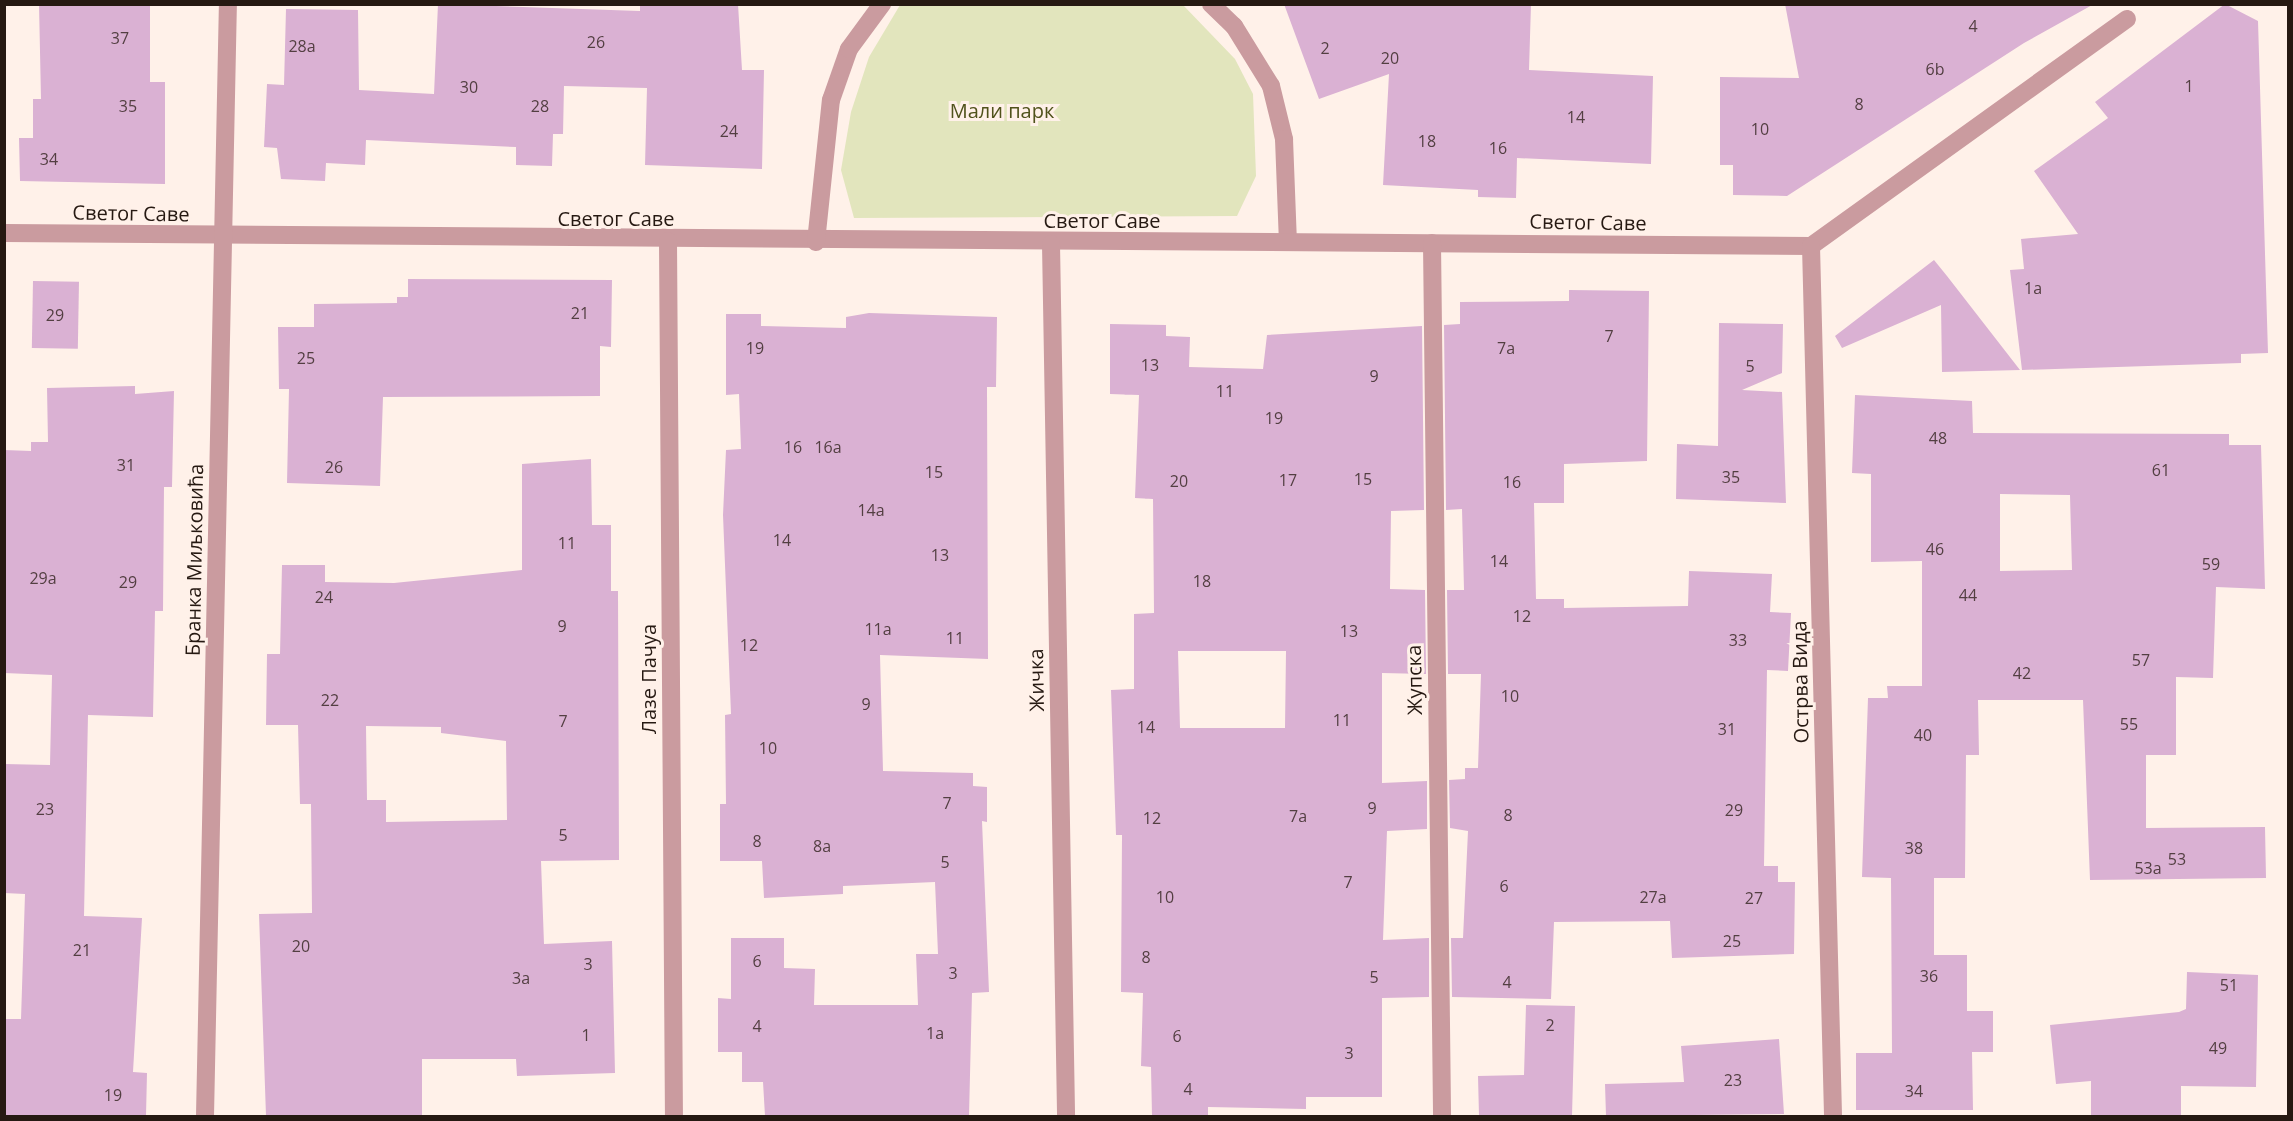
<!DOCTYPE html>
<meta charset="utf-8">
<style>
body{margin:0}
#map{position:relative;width:2293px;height:1121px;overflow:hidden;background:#fff1e9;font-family:"Open Sans",sans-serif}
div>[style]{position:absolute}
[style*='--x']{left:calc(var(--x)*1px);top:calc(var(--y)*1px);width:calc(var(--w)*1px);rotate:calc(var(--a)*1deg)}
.green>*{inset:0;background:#e2e5bd}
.building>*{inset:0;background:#dab1d3;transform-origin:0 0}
.minor>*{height:18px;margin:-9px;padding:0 9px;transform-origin:9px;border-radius:9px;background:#ca9b9f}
span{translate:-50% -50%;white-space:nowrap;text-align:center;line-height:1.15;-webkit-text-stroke:6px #fff1e9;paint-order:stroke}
.number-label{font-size:16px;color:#533f42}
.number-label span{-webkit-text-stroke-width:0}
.park-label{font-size:20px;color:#50521b}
.street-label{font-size:20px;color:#261912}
.frame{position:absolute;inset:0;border:6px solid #261912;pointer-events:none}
</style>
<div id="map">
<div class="green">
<div style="clip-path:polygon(900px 5px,1183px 5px,1235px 59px,1253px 94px,1256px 176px,1237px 216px,854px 218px,841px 170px,851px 112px,869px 57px)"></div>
</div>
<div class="building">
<div style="clip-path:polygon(39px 4px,150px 4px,150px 82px,165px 82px,165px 184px,20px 181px,19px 138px,33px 138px,33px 99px,41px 99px)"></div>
<div style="clip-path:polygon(438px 4px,640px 11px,640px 4px,738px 4px,742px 70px,764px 70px,762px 169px,645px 165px,647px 88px,564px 86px,563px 134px,553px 134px,552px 166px,516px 165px,516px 147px,366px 140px,365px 165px,326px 163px,325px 181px,281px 179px,277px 148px,264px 147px,267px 84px,284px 85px,286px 9px,358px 10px,359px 90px,434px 94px)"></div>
<div style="clip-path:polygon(1284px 4px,1531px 4px,1529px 70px,1653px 76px,1651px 164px,1517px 158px,1516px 198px,1478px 197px,1478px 190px,1383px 185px,1389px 74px,1319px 99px)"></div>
<div style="clip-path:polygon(1785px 4px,2094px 4px,2024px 43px,1787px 196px,1733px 195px,1733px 165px,1720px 165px,1720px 77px,1799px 78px)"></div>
<div style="clip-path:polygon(2225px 4px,2258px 21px,2268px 353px,2241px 354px,2241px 363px,2022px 370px,2010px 270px,2024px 269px,2021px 239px,2078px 234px,2034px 171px,2108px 118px,2095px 102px)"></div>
<div style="clip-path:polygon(1934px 260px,1947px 276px,2020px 370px,1942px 372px,1941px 305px,1842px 348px,1835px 336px)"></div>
<div style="clip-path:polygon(408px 279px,612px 280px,611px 347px,600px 346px,600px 396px,383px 397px,380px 486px,287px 483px,289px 389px,279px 389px,278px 327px,314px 327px,314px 304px,397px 303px,397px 297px,408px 297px)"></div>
<div style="left:33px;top:281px;width:46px;height:67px;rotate:1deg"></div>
<div style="clip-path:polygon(1569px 290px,1649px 291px,1647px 461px,1564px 464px,1564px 503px,1534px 503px,1536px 599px,1564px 599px,1564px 608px,1688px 606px,1689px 571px,1772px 574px,1770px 612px,1791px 613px,1788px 671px,1767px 670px,1764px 866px,1778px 866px,1778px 882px,1795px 882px,1794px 954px,1672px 958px,1670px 921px,1554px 922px,1551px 999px,1452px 997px,1451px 938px,1463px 938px,1468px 831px,1450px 828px,1449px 780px,1465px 779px,1465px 768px,1478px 768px,1481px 674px,1448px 674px,1447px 590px,1464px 590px,1462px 509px,1446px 510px,1444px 325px,1460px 324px,1460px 302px,1569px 301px)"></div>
<div style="clip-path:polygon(869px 313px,997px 317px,996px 387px,987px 387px,988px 659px,880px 655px,883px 771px,973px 773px,973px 786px,987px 787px,987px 822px,982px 821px,989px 992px,972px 993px,969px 1116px,765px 1116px,763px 1082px,742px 1082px,742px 1052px,718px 1052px,718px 998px,731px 999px,731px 938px,784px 938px,784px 968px,815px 969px,814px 1005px,918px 1005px,916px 954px,938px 954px,935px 882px,843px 886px,843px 894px,764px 898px,762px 861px,720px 861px,720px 804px,726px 804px,725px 715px,731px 714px,723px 515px,726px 450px,741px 449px,739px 394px,726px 395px,726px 314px,761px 314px,761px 326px,846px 328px,846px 317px)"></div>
<div style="clip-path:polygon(1719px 323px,1783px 324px,1782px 373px,1742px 390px,1782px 392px,1786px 503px,1676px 499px,1677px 444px,1718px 446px)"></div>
<div style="clip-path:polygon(evenodd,1110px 324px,1166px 325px,1166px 336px,1190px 337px,1189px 367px,1263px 369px,1267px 335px,1422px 326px,1424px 510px,1391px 511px,1390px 589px,1425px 590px,1426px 674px,1382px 673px,1382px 783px,1427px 781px,1427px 829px,1387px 831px,1383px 940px,1429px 938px,1429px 997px,1382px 998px,1382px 1097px,1306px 1097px,1306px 1109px,1208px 1107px,1208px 1116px,1152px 1116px,1151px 1067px,1141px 1066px,1143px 993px,1121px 992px,1122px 835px,1116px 835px,1111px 690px,1134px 689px,1134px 614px,1154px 613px,1153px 499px,1135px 498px,1139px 395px,1110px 394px,1110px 324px,1178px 651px,1286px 651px,1285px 728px,1180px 728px,1178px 651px)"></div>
<div style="clip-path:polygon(135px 386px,135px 394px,174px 391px,172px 487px,164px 487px,163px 611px,155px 611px,153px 717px,88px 715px,84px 916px,142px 918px,133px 1072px,147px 1073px,146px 1116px,4px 1116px,4px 1019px,21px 1019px,25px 894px,4px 893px,4px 764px,50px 765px,52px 675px,4px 673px,4px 450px,31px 451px,31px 442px,48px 442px,47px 388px)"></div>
<div style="clip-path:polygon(evenodd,1855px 395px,1972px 401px,1973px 433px,2229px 434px,2229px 445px,2261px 445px,2265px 589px,2216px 587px,2213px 678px,2176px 677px,2176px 755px,2146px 755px,2146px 828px,2265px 827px,2266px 878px,2090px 880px,2083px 700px,1978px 700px,1979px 755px,1966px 755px,1965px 878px,1934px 878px,1934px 955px,1967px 955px,1967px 1011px,1993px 1011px,1993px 1052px,1972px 1052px,1973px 1110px,1856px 1110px,1856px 1053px,1892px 1053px,1891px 878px,1862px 877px,1868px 698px,1888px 698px,1887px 686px,1922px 686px,1922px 561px,1871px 562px,1871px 474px,1852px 473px,1855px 395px,2000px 494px,2070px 495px,2072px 570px,2000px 571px,2000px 494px)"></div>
<div style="clip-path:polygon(evenodd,591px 459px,592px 525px,611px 525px,611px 591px,618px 591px,619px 860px,541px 861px,544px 944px,612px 941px,615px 1073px,517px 1076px,516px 1059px,422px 1059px,422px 1116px,266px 1116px,259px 914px,312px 913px,311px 804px,300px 804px,298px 725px,266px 725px,267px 654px,280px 654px,282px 565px,325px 565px,325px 582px,394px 583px,522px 570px,522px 464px,591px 459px,366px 726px,441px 727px,441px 733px,506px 741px,507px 820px,386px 822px,386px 800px,367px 800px,366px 726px)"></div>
<div style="clip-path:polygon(2187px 972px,2258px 975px,2256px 1087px,2181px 1086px,2181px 1116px,2091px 1116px,2091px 1081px,2056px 1084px,2050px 1025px,2179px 1012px,2186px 1009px)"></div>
<div style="clip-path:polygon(1526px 1005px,1575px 1006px,1572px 1116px,1479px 1116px,1478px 1076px,1524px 1075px)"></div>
<div style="clip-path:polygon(1779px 1039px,1784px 1114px,1606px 1116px,1605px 1084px,1684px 1082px,1681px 1046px)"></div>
</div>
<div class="minor">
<div style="--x:1211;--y:4;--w:32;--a:44"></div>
<div style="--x:1234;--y:26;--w:70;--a:58.3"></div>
<div style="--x:1271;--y:86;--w:55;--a:76.2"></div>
<div style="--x:1284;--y:139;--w:102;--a:87.8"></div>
<div style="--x:4;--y:233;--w:1807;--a:0.41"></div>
<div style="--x:1811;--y:246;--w:389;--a:-35.7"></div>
<div style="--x:668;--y:241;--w:875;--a:89.61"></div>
<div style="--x:816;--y:242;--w:143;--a:-84"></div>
<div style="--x:831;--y:100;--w:54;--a:-70.6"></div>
<div style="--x:849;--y:49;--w:56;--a:-53.7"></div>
<div style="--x:1432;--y:243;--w:873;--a:89.34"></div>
<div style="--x:1051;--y:244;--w:872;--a:89.01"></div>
<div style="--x:1811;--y:246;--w:870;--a:88.55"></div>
<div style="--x:205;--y:1116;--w:1112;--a:-88.82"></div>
</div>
<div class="number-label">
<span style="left:1973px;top:26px">4</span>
<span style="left:120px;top:38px">37</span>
<span style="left:596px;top:42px">26</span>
<span style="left:302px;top:46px">28a</span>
<span style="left:1325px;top:48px">2</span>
<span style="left:1390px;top:58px">20</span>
<span style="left:1935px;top:69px">6b</span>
<span style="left:2189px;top:86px">1</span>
<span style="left:469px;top:87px">30</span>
<span style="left:1859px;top:104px">8</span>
<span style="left:128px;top:106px">35</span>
<span style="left:540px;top:106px">28</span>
<span style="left:1576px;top:117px">14</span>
<span style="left:1760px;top:129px">10</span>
<span style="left:729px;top:131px">24</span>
<span style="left:1427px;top:141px">18</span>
<span style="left:1498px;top:148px">16</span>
<span style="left:49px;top:159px">34</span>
<span style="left:2033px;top:288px">1a</span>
<span style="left:580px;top:313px">21</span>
<span style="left:55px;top:315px">29</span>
<span style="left:1609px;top:336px">7</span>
<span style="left:755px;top:348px">19</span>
<span style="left:1506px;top:348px">7a</span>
<span style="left:306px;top:358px">25</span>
<span style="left:1150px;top:365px">13</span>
<span style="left:1750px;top:366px">5</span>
<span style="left:1374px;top:376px">9</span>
<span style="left:1225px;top:391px">11</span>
<span style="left:1274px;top:418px">19</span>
<span style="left:1938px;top:438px">48</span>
<span style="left:793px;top:447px">16</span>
<span style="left:828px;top:447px">16a</span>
<span style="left:126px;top:465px">31</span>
<span style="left:334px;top:467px">26</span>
<span style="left:2161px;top:470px">61</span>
<span style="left:934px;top:472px">15</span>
<span style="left:1731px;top:477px">35</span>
<span style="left:1363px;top:479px">15</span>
<span style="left:1288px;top:480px">17</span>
<span style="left:1179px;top:481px">20</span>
<span style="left:1512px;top:482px">16</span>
<span style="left:871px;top:510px">14a</span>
<span style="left:782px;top:540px">14</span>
<span style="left:567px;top:543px">11</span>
<span style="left:1935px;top:549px">46</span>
<span style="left:940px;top:555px">13</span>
<span style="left:1499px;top:561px">14</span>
<span style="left:2211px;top:564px">59</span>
<span style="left:43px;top:578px">29a</span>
<span style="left:1202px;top:581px">18</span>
<span style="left:128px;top:582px">29</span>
<span style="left:1968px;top:595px">44</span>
<span style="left:324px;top:597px">24</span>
<span style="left:1522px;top:616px">12</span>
<span style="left:562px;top:626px">9</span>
<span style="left:878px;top:629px">11a</span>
<span style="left:1349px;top:631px">13</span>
<span style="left:955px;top:638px">11</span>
<span style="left:1738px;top:640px">33</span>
<span style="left:749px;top:645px">12</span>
<span style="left:2141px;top:660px">57</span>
<span style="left:2022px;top:673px">42</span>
<span style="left:1510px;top:696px">10</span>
<span style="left:330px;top:700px">22</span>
<span style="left:866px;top:704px">9</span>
<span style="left:1342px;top:720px">11</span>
<span style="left:563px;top:721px">7</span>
<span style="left:2129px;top:724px">55</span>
<span style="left:1146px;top:727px">14</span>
<span style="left:1727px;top:729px">31</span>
<span style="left:1923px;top:735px">40</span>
<span style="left:768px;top:748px">10</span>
<span style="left:947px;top:803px">7</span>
<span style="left:1372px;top:808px">9</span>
<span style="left:45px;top:809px">23</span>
<span style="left:1734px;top:810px">29</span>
<span style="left:1508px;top:815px">8</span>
<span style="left:1298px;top:816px">7a</span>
<span style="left:1152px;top:818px">12</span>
<span style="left:563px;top:835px">5</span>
<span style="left:757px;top:841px">8</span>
<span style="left:822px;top:846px">8a</span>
<span style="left:1914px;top:848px">38</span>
<span style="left:2177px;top:859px">53</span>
<span style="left:945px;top:862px">5</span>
<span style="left:2148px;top:868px">53a</span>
<span style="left:1348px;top:882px">7</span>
<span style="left:1504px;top:886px">6</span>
<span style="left:1165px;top:897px">10</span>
<span style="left:1653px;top:897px">27a</span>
<span style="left:1754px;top:898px">27</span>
<span style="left:1732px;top:941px">25</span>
<span style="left:301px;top:946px">20</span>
<span style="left:82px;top:950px">21</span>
<span style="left:1146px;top:957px">8</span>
<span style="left:757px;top:961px">6</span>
<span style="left:588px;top:964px">3</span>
<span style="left:953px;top:973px">3</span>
<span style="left:1929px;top:976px">36</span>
<span style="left:1374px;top:977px">5</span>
<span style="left:521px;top:978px">3a</span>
<span style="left:1507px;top:982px">4</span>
<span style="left:2229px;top:985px">51</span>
<span style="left:1550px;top:1025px">2</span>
<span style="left:757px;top:1026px">4</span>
<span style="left:935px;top:1033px">1a</span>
<span style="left:586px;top:1035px">1</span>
<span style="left:1177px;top:1036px">6</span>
<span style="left:2218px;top:1048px">49</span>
<span style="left:1349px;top:1053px">3</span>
<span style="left:1733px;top:1080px">23</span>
<span style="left:1188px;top:1089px">4</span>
<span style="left:1914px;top:1091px">34</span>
<span style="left:113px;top:1095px">19</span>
</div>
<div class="park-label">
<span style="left:1002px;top:110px">Мали парк</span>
</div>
<div class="street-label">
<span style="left:131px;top:213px;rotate:1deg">Светог Саве</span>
<span style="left:616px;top:218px">Светог Саве</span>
<span style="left:1102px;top:220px">Светог Саве</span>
<span style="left:1588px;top:222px;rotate:1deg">Светог Саве</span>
<span style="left:194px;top:560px;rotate:-89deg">Бранка Миљковића</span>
<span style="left:648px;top:679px;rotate:-90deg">Лазе Пачуа</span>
<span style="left:1036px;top:680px;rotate:-91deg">Жичка</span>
<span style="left:1414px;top:680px;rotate:-91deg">Жупска</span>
<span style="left:1800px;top:682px;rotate:-91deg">Острва Вида</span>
</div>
<div class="frame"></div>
</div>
